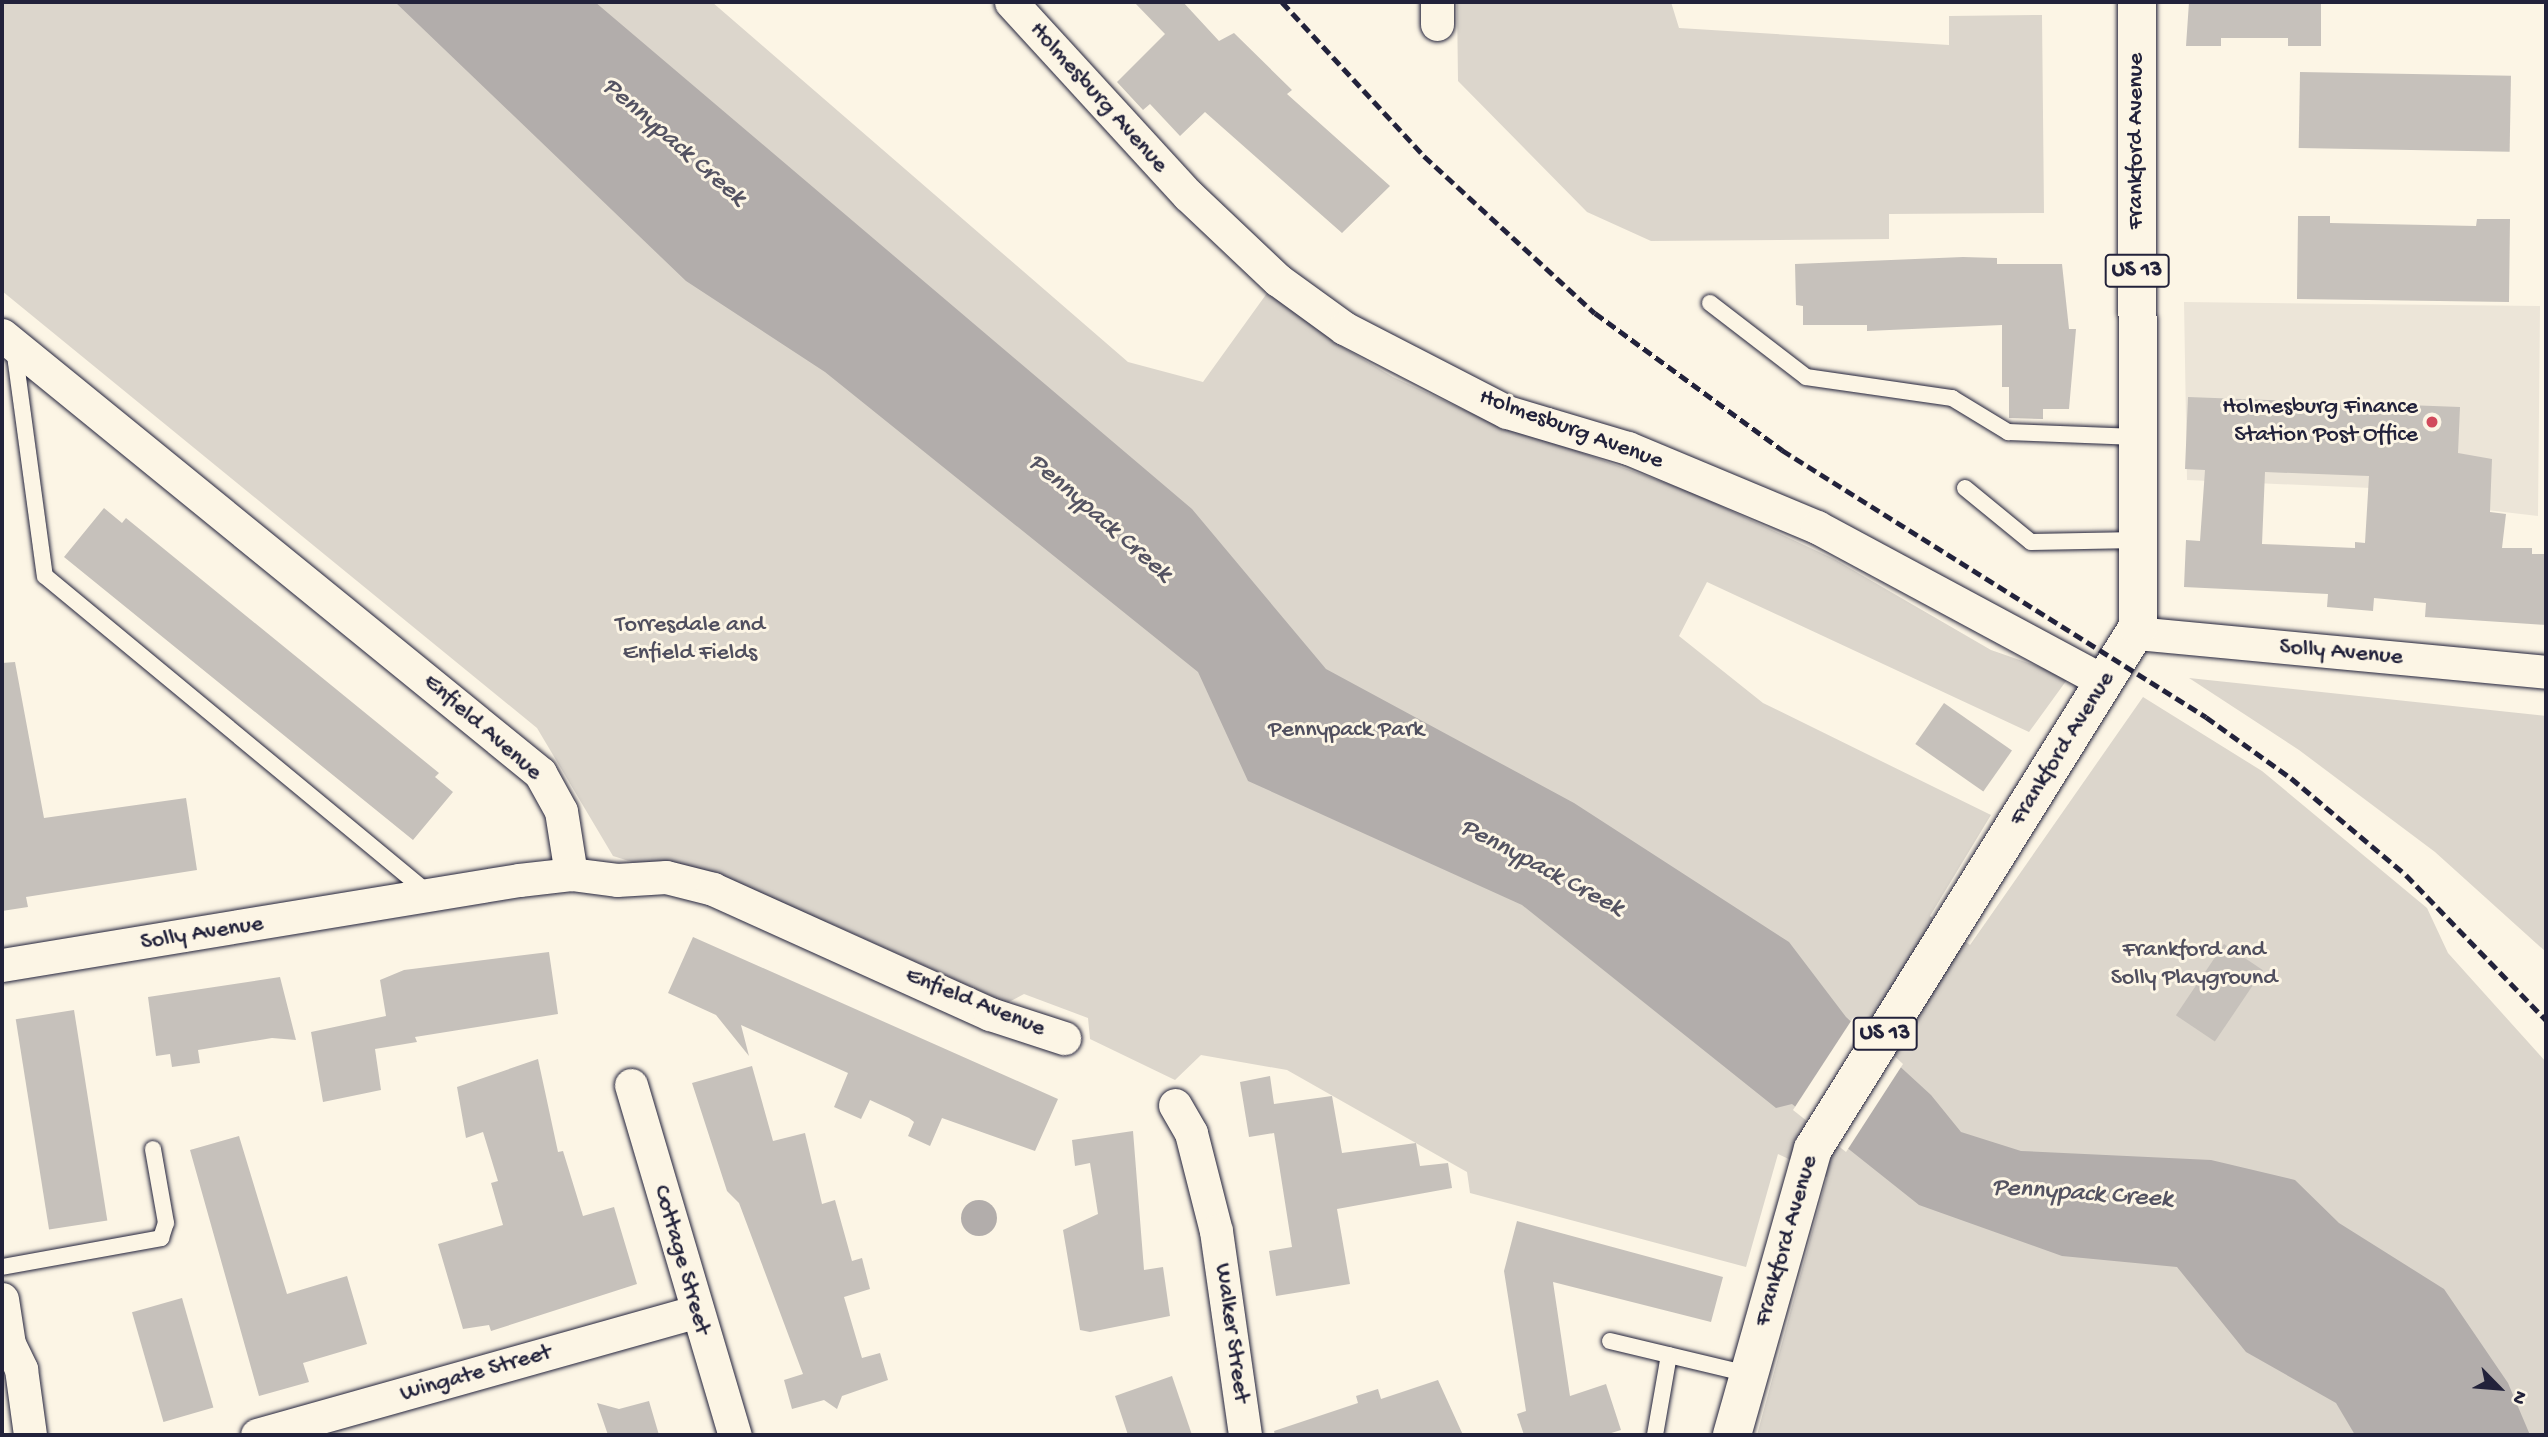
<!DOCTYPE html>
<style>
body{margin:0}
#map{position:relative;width:2548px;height:1437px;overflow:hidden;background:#fcf5e5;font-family:"Gochi Hand",sans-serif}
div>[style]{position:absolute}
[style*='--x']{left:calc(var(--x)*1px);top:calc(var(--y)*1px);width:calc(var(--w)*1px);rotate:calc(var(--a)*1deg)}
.built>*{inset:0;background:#ece5d8}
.green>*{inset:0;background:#dcd6cc}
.water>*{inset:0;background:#b2adab}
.round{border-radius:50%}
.pier>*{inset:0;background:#fcf5e5}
.building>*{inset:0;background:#c6c1bb;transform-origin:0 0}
.roads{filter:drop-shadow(0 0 2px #22223b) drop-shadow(0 0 2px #22223b)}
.service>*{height:16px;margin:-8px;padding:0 8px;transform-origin:8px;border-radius:8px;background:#fcf5e5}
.minor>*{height:33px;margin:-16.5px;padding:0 16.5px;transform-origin:16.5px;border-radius:16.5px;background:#fcf5e5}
.primary>*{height:38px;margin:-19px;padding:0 19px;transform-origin:19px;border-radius:19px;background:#fcf5e5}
.rail>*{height:5px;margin-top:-2.5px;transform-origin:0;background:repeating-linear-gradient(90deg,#22223b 0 10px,transparent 0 15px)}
.dots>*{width:19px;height:19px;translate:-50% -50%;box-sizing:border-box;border:4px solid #fcf5e5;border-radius:50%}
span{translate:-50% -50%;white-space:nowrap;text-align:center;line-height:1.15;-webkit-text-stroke:6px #fcf5e5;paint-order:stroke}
.shield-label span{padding:2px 5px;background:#fcf5e5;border:2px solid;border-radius:5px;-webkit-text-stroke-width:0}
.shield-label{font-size:23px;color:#22223b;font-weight:700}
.street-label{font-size:24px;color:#22223b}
.poi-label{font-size:24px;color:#22223b}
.right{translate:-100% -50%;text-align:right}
.park-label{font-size:24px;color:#504f5f}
.water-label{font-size:26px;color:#545362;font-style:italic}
.frame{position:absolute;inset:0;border:4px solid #22223b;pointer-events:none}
.north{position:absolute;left:2464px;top:1353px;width:70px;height:70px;-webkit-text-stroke:5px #fcf5e5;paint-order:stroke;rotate:115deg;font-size:19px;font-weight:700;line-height:28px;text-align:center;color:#22223b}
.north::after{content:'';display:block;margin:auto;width:24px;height:32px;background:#22223b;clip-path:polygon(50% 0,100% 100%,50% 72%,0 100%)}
</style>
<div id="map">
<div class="built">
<div style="clip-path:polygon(2184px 302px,2540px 306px,2538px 516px,2461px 507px,2462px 492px,2187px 480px)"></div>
</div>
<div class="green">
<div style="clip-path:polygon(2px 2px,712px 2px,1128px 362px,1203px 382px,1270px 289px,1334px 342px,1393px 377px,1471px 413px,1691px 492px,1834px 559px,1991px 650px,2069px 677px,2029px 732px,1707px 582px,1679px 636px,1763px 703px,1991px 815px,1930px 916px,1970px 945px,2143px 697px,2262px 771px,2427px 908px,2448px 953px,2546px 1062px,2546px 1435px,1757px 1435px,1827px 1177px,1778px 1154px,1746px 1267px,1470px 1193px,1467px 1172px,1287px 1070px,1201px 1055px,1175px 1080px,1090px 1039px,1088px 1018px,1024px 994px,1007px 1003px,832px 924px,613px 856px,537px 728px,2px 291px)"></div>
<div style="clip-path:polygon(1457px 2px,1671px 2px,1679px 28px,1949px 45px,1949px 16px,2042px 15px,2044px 213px,1889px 214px,1889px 239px,1651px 241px,1587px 212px,1458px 81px)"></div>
<div style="clip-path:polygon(2189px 678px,2546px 716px,2546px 952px,2435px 852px,2299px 750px)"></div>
</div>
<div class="water">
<div style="clip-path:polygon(395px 2px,595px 2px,1192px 509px,1326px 669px,1574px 803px,1789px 942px,1846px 1017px,1931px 1095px,1961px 1132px,2021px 1151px,2211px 1160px,2295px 1180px,2339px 1223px,2444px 1289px,2508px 1383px,2530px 1435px,2355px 1435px,2336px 1403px,2246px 1352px,2177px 1267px,2062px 1256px,1919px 1205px,1792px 1104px,1776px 1108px,1522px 905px,1248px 781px,1198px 672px,825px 372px,686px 281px)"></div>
<div class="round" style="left:961px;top:1200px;width:36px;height:36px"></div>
</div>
<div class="pier">
<div style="clip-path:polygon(1853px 1018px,1903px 1064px,1846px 1152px,1793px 1110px)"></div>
</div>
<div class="building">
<div style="clip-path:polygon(1134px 2px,1183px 2px,1219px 41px,1234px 33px,1292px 90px,1287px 94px,1390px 186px,1342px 233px,1205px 112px,1180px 136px,1150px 104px,1143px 110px,1117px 82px,1165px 34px)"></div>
<div style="clip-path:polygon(2189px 2px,2321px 2px,2321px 46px,2288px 46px,2288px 38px,2221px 38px,2221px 46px,2186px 46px)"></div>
<div style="left:2300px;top:72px;width:211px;height:76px;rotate:1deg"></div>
<div style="clip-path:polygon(2298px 216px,2330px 216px,2330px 223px,2476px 226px,2477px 219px,2510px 219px,2509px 302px,2297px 299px)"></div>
<div style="clip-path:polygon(1963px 257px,1997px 258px,1997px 264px,2062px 264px,2069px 329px,2076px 329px,2069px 409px,2043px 409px,2043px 419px,2009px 418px,2009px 387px,2002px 387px,2002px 325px,1867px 331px,1867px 325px,1803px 325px,1803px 306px,1796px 305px,1795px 264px)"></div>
<div style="clip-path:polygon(evenodd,2188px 397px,2460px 407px,2458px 453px,2492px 459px,2490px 512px,2506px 514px,2502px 548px,2532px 548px,2532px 554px,2546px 554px,2546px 625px,2425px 617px,2426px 603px,2374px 598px,2373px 611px,2327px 607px,2328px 594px,2184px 587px,2186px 540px,2200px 541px,2205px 470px,2185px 469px,2188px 397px,2265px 472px,2369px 476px,2365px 543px,2355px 542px,2355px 548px,2262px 544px,2265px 472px)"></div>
<div style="clip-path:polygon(104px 508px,122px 523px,126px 518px,439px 773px,435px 777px,453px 792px,413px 840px,64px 557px)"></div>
<div style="clip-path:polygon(15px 662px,44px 818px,186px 798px,197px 870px,26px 897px,28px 907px,2px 911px,2px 663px)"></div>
<div style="left:1944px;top:703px;width:83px;height:50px;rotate:35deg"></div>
<div style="clip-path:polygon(693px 937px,1058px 1099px,1035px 1151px,942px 1118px,930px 1146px,908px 1136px,914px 1122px,909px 1118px,870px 1100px,861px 1119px,834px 1107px,848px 1073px,741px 1025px,749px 1056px,716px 1015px,668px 993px)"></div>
<div style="left:2224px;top:944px;width:47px;height:86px;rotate:34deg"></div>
<div style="clip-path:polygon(549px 952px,558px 1014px,415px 1037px,417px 1042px,375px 1049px,381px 1090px,323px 1102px,311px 1032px,386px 1016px,380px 980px,404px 970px)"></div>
<div style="clip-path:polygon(280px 977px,296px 1040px,272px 1038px,198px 1050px,200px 1063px,172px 1067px,170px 1054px,156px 1056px,148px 997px)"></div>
<div style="left:74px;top:1010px;width:213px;height:59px;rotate:81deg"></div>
<div style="clip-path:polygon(538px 1059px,558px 1152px,563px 1151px,583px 1216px,614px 1207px,637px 1284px,491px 1331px,489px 1325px,463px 1329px,438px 1244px,503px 1225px,491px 1183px,498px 1181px,483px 1132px,466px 1138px,457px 1087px)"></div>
<div style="clip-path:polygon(752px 1066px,773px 1141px,805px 1133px,822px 1204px,835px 1200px,852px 1261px,862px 1258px,870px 1289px,844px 1297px,862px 1358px,880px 1353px,888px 1380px,842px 1396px,837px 1409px,824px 1400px,792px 1409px,784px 1380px,803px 1374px,739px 1203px,727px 1191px,692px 1083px)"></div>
<div style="clip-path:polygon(1270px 1076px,1274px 1104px,1332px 1096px,1342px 1153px,1416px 1143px,1420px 1166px,1448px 1163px,1452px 1188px,1337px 1209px,1350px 1284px,1276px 1296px,1269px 1251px,1292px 1247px,1281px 1177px,1274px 1133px,1249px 1137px,1240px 1082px)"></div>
<div style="clip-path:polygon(1133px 1131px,1144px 1270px,1163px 1267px,1170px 1316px,1090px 1332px,1080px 1330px,1063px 1230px,1098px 1214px,1090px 1163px,1075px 1166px,1072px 1140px)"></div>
<div style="clip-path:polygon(239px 1136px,287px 1294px,347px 1276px,367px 1344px,303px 1363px,309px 1382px,259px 1396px,190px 1150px)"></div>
<div style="clip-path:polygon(1517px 1221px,1723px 1277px,1711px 1322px,1553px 1282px,1570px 1396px,1606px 1384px,1621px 1430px,1605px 1435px,1524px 1435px,1517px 1414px,1526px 1411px,1504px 1271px)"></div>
<div style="left:182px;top:1298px;width:114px;height:52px;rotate:74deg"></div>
<div style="clip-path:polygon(1172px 1376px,1192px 1435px,1128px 1435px,1115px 1396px)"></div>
<div style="clip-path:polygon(1438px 1380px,1463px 1435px,1275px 1435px,1274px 1431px,1358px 1403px,1356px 1396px,1378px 1389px,1381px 1399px)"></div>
<div style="clip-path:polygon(649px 1401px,659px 1435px,608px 1435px,597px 1403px,619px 1409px)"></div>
</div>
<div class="roads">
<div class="service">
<div style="--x:1710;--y:303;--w:121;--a:37.6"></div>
<div style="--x:1806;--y:377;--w:148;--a:8.2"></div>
<div style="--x:1952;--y:398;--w:66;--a:31.3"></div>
<div style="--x:2008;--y:432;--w:129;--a:2.2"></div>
<div style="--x:14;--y:348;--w:230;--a:82.3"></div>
<div style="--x:45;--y:576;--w:499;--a:39.6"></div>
<div style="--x:1965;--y:488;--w:85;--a:39.3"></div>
<div style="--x:2031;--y:542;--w:107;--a:-1.1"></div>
<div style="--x:2;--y:1267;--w:162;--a:-10.3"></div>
<div style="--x:161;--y:1238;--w:16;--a:-72"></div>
<div style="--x:166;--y:1223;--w:75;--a:-100"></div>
<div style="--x:1610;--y:1341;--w:142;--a:13.4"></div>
<div style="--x:1655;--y:1435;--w:81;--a:-80.1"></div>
</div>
<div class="minor">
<div style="--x:1011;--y:2;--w:262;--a:47.5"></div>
<div style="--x:1188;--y:195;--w:124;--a:43.4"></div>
<div style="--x:1278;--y:280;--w:82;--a:36"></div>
<div style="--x:1344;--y:328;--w:183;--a:27.3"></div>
<div style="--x:1507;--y:412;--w:126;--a:16.6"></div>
<div style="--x:1628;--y:448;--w:205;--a:22.7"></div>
<div style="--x:1817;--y:527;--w:327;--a:28.3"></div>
<div style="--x:1437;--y:2;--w:22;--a:90"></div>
<div style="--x:2;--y:335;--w:694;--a:39.15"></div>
<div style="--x:540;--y:773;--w:43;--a:61.1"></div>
<div style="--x:561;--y:811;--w:64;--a:81"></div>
<div style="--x:2135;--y:633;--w:413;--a:5.4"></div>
<div style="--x:2;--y:965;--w:524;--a:-9.34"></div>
<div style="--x:519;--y:880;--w:52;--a:-6.6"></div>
<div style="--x:571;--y:874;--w:46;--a:7.4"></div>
<div style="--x:617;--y:880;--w:49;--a:-3.5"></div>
<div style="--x:666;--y:877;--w:49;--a:14.3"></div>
<div style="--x:713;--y:889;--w:304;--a:24.3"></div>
<div style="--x:990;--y:1014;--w:78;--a:18"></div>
<div style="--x:631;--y:1085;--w:365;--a:73.5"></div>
<div style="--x:1175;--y:1105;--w:32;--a:60"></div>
<div style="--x:1191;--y:1133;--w:101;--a:75.7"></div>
<div style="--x:1216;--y:1231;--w:206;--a:81.9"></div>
<div style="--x:2;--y:1299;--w:46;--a:81.2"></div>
<div style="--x:9;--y:1344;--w:28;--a:64"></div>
<div style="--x:21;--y:1369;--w:67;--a:82.2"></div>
<div style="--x:257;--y:1435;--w:455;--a:-15.7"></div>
</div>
<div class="primary">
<div style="--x:1732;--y:1435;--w:297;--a:-74.2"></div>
<div style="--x:1813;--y:1149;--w:615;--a:-58.09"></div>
<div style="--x:2138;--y:627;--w:625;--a:-90.09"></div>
</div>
</div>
<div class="rail">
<div style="--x:1282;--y:2;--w:209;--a:47.3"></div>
<div style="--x:1424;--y:156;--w:232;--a:42.6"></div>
<div style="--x:1595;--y:313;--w:232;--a:36.2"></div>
<div style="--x:1782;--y:450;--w:501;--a:32.2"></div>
<div style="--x:2206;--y:717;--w:105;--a:35.7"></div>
<div style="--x:2291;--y:778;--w:150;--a:40.1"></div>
<div style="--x:2406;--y:875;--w:202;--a:46"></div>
</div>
<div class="dots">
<div style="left:2432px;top:422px;background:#d1495b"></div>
</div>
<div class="shield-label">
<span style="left:2137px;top:271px">US 13</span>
<span style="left:1885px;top:1034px">US 13</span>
</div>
<div class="street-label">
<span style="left:1098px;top:98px;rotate:48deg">Holmesburg Avenue</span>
<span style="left:2137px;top:141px;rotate:-90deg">Frankford Avenue</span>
<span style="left:1571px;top:430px;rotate:20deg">Holmesburg Avenue</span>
<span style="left:2341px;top:653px;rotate:5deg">Solly Avenue</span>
<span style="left:482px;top:728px;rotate:41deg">Enfield Avenue</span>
<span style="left:2063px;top:749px;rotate:-58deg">Frankford Avenue</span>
<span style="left:202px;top:934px;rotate:-9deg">Solly Avenue</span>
<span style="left:975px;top:1003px;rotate:22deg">Enfield Avenue</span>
<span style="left:1787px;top:1241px;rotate:-74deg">Frankford Avenue</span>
<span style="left:681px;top:1260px;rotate:74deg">Cottage Street</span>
<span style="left:1231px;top:1333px;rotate:82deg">Walker Street</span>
<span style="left:476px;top:1374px;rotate:-16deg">Wingate Street</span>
</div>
<div class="poi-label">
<span class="right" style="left:2418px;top:422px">Holmesburg Finance<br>Station Post Office</span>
</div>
<div class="park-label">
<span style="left:690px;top:640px">Torresdale and<br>Enfield Fields</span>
<span style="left:1346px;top:731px">Pennypack Park</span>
<span style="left:2194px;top:965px">Frankford and<br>Solly Playground</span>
</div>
<div class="water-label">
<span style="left:673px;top:143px;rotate:41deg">Pennypack Creek</span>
<span style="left:1099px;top:519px;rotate:41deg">Pennypack Creek</span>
<span style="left:1541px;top:869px;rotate:28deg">Pennypack Creek</span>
<span style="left:2082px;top:1195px;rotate:4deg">Pennypack Creek</span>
</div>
<div class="frame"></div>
<div class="north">N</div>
</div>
